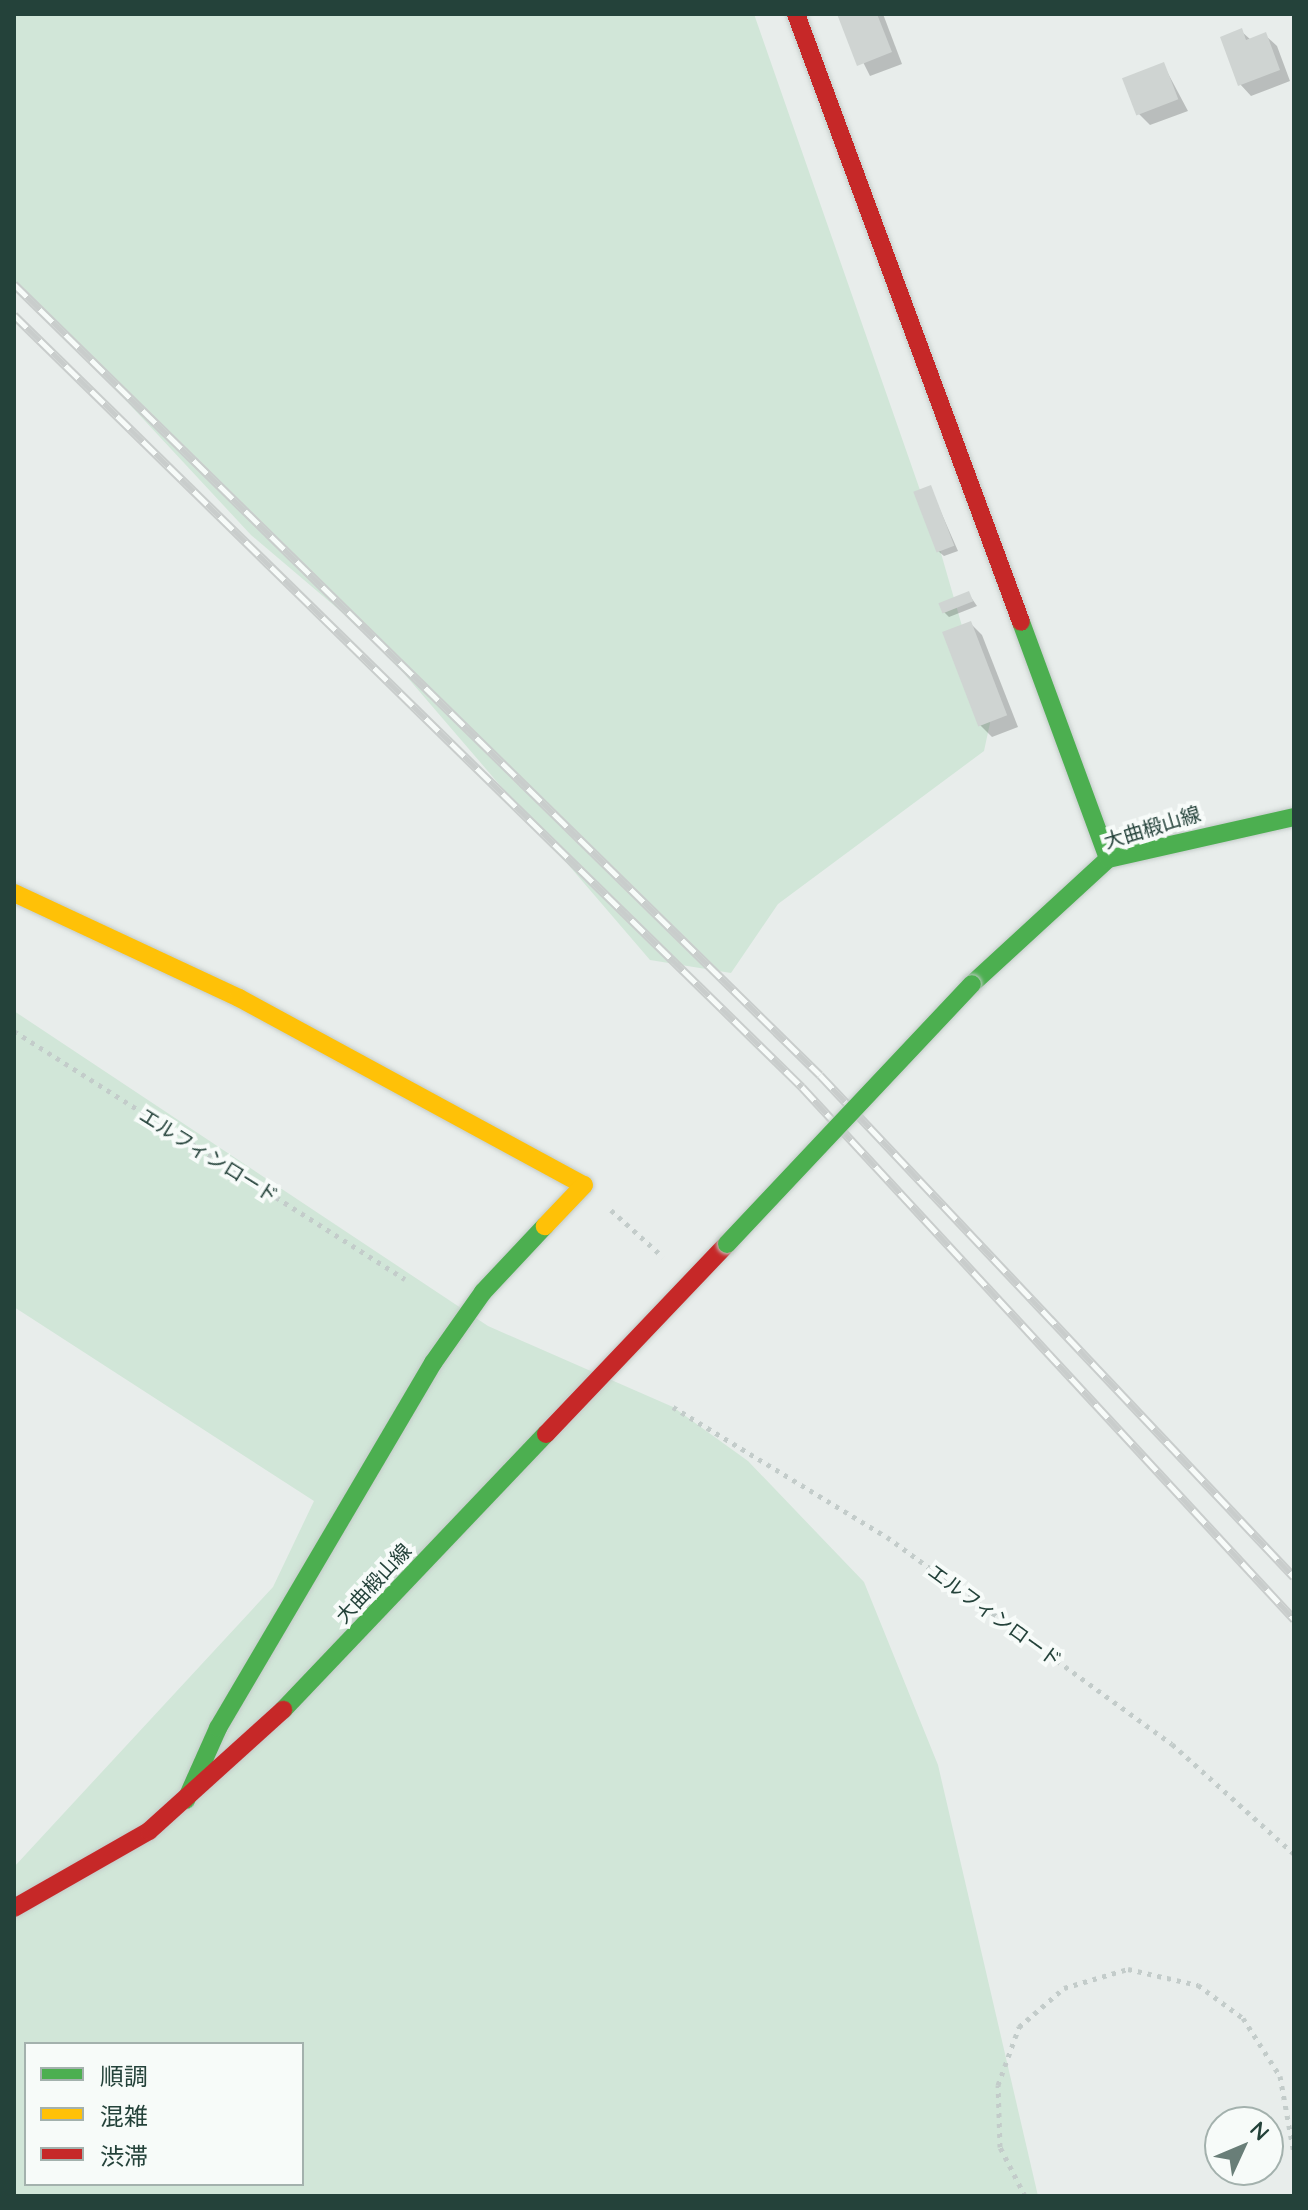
<!DOCTYPE html>
<meta charset="utf-8">
<style>
body{margin:0}
#map{position:relative;width:1308px;height:2210px;overflow:hidden;background:#e8edeb;font-family:Quicksand,"Noto Sans JP",sans-serif}
div>[style]{position:absolute}
[style*='--x']{left:calc(var(--x)*1px);top:calc(var(--y)*1px);width:calc(var(--w)*1px);rotate:calc(var(--a)*1deg)}
.green>*{inset:0;background:#d1e6d8}
.shadow>*{inset:0;background:#0003}
.building>*{inset:0;background:#cfd4d2;transform-origin:0 0}
.path>*{height:5px;margin-top:-2.5px;transform-origin:0;background:repeating-linear-gradient(90deg,#c3ccca 0 4px,transparent 0 10px)}
.roads{filter:drop-shadow(0 0 2px #c3cbc8) drop-shadow(0 0 2px #c3cbc8)}
.fast>*{height:18px;margin:-9px;padding:0 9px;transform-origin:9px;border-radius:9px;background:#4caf50}
.slow>*{height:18px;margin:-9px;padding:0 9px;transform-origin:9px;border-radius:9px;background:#ffc107}
.jam>*{height:18px;margin:-9px;padding:0 9px;transform-origin:9px;border-radius:9px;background:#c62828}
.rail>*{height:9px;margin-top:-4.5px;transform-origin:0;background:repeating-linear-gradient(90deg,#f7fbf9 0 18px,#c9cdcc 0 36px);box-sizing:border-box;border-block:2px solid #c9cdcc}
.bridges{filter:drop-shadow(0 0 2px #c3cbc8) drop-shadow(0 0 2px #c3cbc8)}
.fast-bridge>*{height:18px;margin:-9px;padding:0 9px;transform-origin:9px;border-radius:9px;background:#4caf50}
span{translate:-50% -50%;white-space:nowrap;text-align:center;line-height:1.15;-webkit-text-stroke:8px #f7fbf9;paint-order:stroke}
.street-label{font-size:20px;color:#24423a}
.frame{position:absolute;inset:0;border:16px solid #24423a;pointer-events:none}
.legend{position:absolute;left:24px;top:2042px;width:280px;height:144px;box-sizing:border-box;background:#f7fbf9;border:2px solid #a3b1ad;margin:0;padding:10px 14px;list-style:none;font-size:24px;color:#24423a}
.legend li{display:flex;align-items:center;gap:16px;height:40px}
.legend b{width:40px;border:2px solid #a3b1ad}
.north{position:absolute;left:1204px;top:2106px;width:80px;height:80px;box-sizing:border-box;background:#f7fbf9;border:2px solid #a3b1ad;border-radius:50%;rotate:46deg;font-size:22px;font-weight:700;line-height:32px;text-align:center;color:#24423a}
.north::after{content:'';display:block;margin:auto;width:28px;height:36px;background:#697e78;clip-path:polygon(50% 0,100% 100%,50% 72%,0 100%)}
</style>
<div id="map">
<div class="green">
<div style="clip-path:polygon(14px 14px,754px 14px,936px 536px,990px 723px,984px 751px,778px 904px,731px 973px,650px 960px,377px 642px,251px 535px,14px 280px)"></div>
<div style="clip-path:polygon(evenodd,14px 1011px,488px 1326px,673px 1407px,748px 1461px,864px 1582px,938px 1765px,1038px 2196px,14px 2196px,14px 1867px,273px 1587px,314px 1501px,14px 1307px,14px 1011px,26px 2044px,302px 2044px,302px 2184px,26px 2184px,26px 2044px)"></div>
</div>
<div class="shadow">
<div style="clip-path:polygon(839px 14px,883px 14px,902px 64px,870px 76px)"></div>
<div style="clip-path:polygon(1241px 31px,1251px 40px,1265px 35px,1277px 46px,1290px 81px,1251px 96px,1240px 84px)"></div>
<div style="clip-path:polygon(1163px 64px,1188px 111px,1150px 125px,1139px 114px)"></div>
<div style="clip-path:polygon(930px 487px,958px 551px,944px 556px,938px 551px)"></div>
<div style="clip-path:polygon(968px 593px,977px 606px,949px 617px,944px 612px)"></div>
<div style="clip-path:polygon(970px 623px,982px 635px,1018px 727px,992px 737px,980px 725px)"></div>
</div>
<div class="building">
<div style="clip-path:polygon(837px 14px,877px 14px,892px 52px,857px 66px)"></div>
<div style="clip-path:polygon(1242px 28px,1246px 40px,1266px 32px,1280px 70px,1238px 86px,1220px 37px)"></div>
<div style="left:1164px;top:62px;width:40px;height:45px;rotate:69deg"></div>
<div style="left:931px;top:485px;width:65px;height:19px;rotate:69deg"></div>
<div style="left:969px;top:591px;width:11px;height:33px;rotate:68deg"></div>
<div style="left:971px;top:621px;width:101px;height:31px;rotate:69deg"></div>
</div>
<div class="path">
<div style="--x:14;--y:1031;--w:463;--a:32.4"></div>
<div style="--x:611;--y:1210;--w:70;--a:42.1"></div>
<div style="--x:673;--y:1407;--w:250;--a:31.3"></div>
<div style="--x:887;--y:1537;--w:352;--a:36"></div>
<div style="--x:1172;--y:1744;--w:164;--a:42"></div>
<div style="--x:1025;--y:2196;--w:55;--a:-117"></div>
<div style="--x:1000;--y:2147;--w:62;--a:-91.8"></div>
<div style="--x:998;--y:2085;--w:62;--a:-70.1"></div>
<div style="--x:1019;--y:2027;--w:60;--a:-40.9"></div>
<div style="--x:1064;--y:1988;--w:67;--a:-16.5"></div>
<div style="--x:1128;--y:1969;--w:72;--a:12.9"></div>
<div style="--x:1198;--y:1985;--w:56;--a:36.3"></div>
<div style="--x:1243;--y:2018;--w:69;--a:57.5"></div>
<div style="--x:1280;--y:2076;--w:79;--a:79.8"></div>
</div>
<div class="roads">
<div class="fast">
<div style="--x:1021;--y:622;--w:252;--a:69.8"></div>
<div style="--x:972;--y:984;--w:185;--a:-42.6"></div>
<div style="--x:1108;--y:859;--w:191;--a:-12.7"></div>
<div style="--x:283;--y:1710;--w:381;--a:-46.4"></div>
<div style="--x:186;--y:1800;--w:79;--a:-66"></div>
<div style="--x:218;--y:1728;--w:424;--a:-59.5"></div>
<div style="--x:433;--y:1363;--w:87;--a:-54.8"></div>
<div style="--x:483;--y:1292;--w:91;--a:-46.8"></div>
</div>
<div class="slow">
<div style="--x:14;--y:893;--w:248;--a:25"></div>
<div style="--x:239;--y:998;--w:392;--a:28.5"></div>
<div style="--x:584;--y:1185;--w:57;--a:133.6"></div>
</div>
<div class="jam">
<div style="--x:796;--y:14;--w:648;--a:69.69"></div>
<div style="--x:546;--y:1434;--w:262;--a:-46.4"></div>
<div style="--x:14;--y:1908;--w:155;--a:-29.7"></div>
<div style="--x:149;--y:1831;--w:181;--a:-42.1"></div>
</div>
</div>
<div class="rail">
<div style="--x:14;--y:284;--w:1129;--a:44.46"></div>
<div style="--x:820;--y:1075;--w:690;--a:46.64"></div>
<div style="--x:14;--y:315;--w:1103;--a:44.41"></div>
<div style="--x:802;--y:1087;--w:725;--a:47.24"></div>
</div>
<div class="bridges">
<div class="fast-bridge">
<div style="--x:727;--y:1244;--w:357;--a:-46.7"></div>
</div>
</div>
<div class="street-label">
<span style="left:1152px;top:827px;rotate:-17deg">大曲椴山線</span>
<span style="left:209px;top:1155px;rotate:32deg">エルフィンロード</span>
<span style="left:373px;top:1583px;rotate:-47deg">大曲椴山線</span>
<span style="left:995px;top:1615px;rotate:36deg">エルフィンロード</span>
</div>
<div class="frame"></div>
<ul class="legend">
<li><b style="height:10px;background:#4caf50"></b>順調</li>
<li><b style="height:10px;background:#ffc107"></b>混雑</li>
<li><b style="height:10px;background:#c62828"></b>渋滞</li>
</ul>
<div class="north">N</div>
</div>
